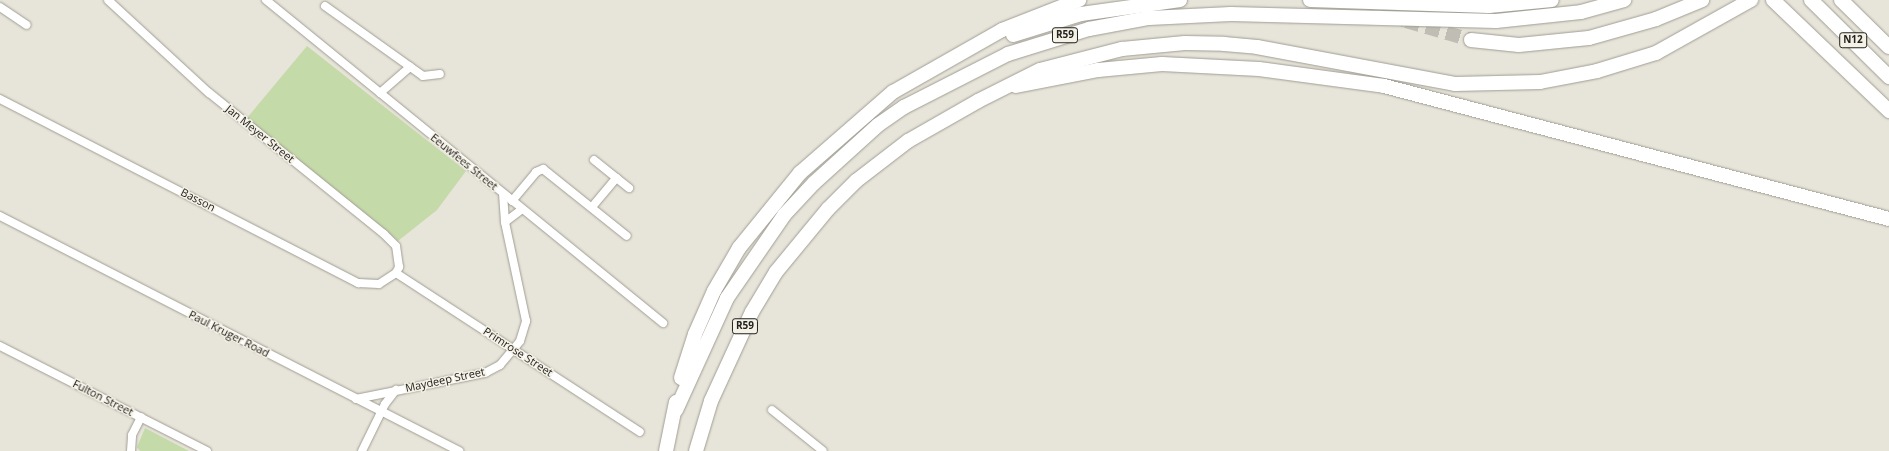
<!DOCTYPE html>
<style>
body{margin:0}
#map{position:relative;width:1889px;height:451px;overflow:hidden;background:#e7e4d9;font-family:"Open Sans",sans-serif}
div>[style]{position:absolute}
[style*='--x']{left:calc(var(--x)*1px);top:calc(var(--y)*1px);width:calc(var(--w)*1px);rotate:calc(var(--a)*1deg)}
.green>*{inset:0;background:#c5daa9}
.highway-tunnel>*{height:14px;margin-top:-7px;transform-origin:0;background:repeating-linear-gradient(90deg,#c0bdb4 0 14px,transparent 0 21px)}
.roads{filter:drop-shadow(0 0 1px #a09d93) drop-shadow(0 0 1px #a09d93)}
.street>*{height:8px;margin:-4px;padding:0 4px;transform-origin:4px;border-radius:4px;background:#fff}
.highway>*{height:14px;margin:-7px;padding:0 7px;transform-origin:7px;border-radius:7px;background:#fff}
span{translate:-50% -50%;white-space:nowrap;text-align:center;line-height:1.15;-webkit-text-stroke:3px #f4f1e6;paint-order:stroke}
.shield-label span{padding:1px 3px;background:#f4f1e6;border:1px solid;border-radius:3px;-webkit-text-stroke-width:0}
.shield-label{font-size:10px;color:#23221e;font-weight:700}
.street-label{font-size:11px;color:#23221e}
</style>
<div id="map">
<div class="green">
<div style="clip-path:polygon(307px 46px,466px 171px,437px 210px,398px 241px,247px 118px)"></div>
<div style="clip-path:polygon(145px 428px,189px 451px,140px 451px,137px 447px)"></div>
</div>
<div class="highway-tunnel">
<div style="--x:1364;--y:0;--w:47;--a:26.6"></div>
<div style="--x:1406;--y:21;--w:68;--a:16.3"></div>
</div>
<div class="roads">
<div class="street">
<div style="--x:266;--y:0;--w:512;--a:39.13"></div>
<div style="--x:325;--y:6;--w:120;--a:35.5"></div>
<div style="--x:423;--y:76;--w:17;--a:-7"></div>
<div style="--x:0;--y:7;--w:32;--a:34"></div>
<div style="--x:380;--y:93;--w:40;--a:-41"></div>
<div style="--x:0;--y:99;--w:403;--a:27.2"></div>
<div style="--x:358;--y:283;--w:21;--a:3"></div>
<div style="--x:379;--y:284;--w:20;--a:-33"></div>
<div style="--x:396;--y:273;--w:7;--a:-63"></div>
<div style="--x:399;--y:267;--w:21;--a:-98"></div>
<div style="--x:396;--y:246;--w:17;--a:-135"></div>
<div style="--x:384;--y:234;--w:225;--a:-141.1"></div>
<div style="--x:209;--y:93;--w:137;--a:-137.4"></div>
<div style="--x:594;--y:160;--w:45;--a:38.7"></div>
<div style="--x:512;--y:201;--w:38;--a:-50"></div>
<div style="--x:536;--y:172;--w:8;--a:-23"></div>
<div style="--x:543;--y:169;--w:107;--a:38.6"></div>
<div style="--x:592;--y:207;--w:38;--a:-50"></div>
<div style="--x:0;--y:216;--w:516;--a:27.11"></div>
<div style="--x:505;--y:222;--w:21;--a:-37"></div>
<div style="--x:396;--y:273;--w:291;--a:33.1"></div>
<div style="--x:0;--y:346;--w:232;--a:26.9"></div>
<div style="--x:356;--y:399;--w:132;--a:-11.4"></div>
<div style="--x:485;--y:373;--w:17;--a:-28"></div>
<div style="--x:500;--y:365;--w:31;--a:-50"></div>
<div style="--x:520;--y:341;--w:21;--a:-73"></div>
<div style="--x:526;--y:321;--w:101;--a:-102"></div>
<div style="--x:505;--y:222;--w:28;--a:-94"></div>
<div style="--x:772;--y:410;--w:65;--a:38.8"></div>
<div style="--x:131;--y:451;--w:16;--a:-86"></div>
<div style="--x:132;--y:435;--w:20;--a:-63"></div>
<div style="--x:362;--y:451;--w:52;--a:-63.9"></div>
<div style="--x:385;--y:404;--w:18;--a:-52"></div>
</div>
<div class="highway">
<div style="--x:1310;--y:0;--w:179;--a:1.9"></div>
<div style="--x:1489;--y:6;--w:63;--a:-5.4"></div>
<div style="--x:1773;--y:0;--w:161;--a:43.7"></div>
<div style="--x:1811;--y:0;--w:110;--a:44.6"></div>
<div style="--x:1841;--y:0;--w:67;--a:44.4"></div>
<div style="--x:1013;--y:35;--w:71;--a:-17.2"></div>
<div style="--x:1081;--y:14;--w:100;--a:-8"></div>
<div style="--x:1471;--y:40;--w:48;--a:5.9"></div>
<div style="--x:1519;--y:45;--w:70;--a:-5.7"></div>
<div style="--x:1589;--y:38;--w:70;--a:-15.8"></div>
<div style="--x:1656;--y:19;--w:50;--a:-22.4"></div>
<div style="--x:1016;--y:86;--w:84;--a:-11"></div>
<div style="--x:1098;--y:70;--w:64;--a:-5.4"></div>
<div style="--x:1162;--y:64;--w:97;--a:3"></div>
<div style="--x:1259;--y:69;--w:126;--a:7.7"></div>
<div style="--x:1384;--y:86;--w:522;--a:14.75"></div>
<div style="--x:681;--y:378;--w:46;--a:-72.3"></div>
<div style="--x:695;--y:334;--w:47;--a:-66.2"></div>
<div style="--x:714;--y:291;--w:50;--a:-59.8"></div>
<div style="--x:739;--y:248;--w:97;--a:-50.9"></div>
<div style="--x:800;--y:173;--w:123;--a:-41.1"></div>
<div style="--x:893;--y:92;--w:125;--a:-29.6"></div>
<div style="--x:1002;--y:30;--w:83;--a:-21.3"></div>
<div style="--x:676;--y:410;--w:123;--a:-65.5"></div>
<div style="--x:727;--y:298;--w:102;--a:-55.4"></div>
<div style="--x:785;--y:214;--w:42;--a:-46.9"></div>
<div style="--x:814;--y:183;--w:86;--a:-42.2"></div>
<div style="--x:878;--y:125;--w:32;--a:-35"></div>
<div style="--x:904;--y:107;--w:117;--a:-27"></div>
<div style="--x:1008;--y:54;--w:85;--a:-17.2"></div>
<div style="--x:1089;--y:29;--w:61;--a:-10.4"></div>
<div style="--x:1149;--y:18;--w:82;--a:-2.8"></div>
<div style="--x:1231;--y:14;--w:265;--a:1.5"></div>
<div style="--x:1496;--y:21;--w:85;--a:-6"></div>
<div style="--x:1581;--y:12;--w:45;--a:-15.6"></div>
<div style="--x:666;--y:451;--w:50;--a:-78.5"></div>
<div style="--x:696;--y:451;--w:52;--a:-73.3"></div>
<div style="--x:711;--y:401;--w:98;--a:-65.3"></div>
<div style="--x:752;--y:312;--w:47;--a:-59"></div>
<div style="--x:776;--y:272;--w:82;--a:-50.5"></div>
<div style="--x:828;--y:209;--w:40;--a:-45"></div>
<div style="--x:856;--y:181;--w:66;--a:-37.6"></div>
<div style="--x:908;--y:141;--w:81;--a:-29.7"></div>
<div style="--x:978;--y:101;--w:69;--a:-26.6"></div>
<div style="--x:1040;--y:70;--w:85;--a:-14.4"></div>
<div style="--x:1122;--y:49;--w:63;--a:-5.4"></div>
<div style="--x:1185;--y:43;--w:39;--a:1"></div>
<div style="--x:1224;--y:44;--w:33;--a:5"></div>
<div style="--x:1257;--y:47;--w:201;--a:10.6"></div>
<div style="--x:1455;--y:84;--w:85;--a:-1.3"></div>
<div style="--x:1540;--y:82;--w:58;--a:-10.9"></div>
<div style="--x:1597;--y:71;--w:62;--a:-17"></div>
<div style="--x:1656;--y:53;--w:109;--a:-29.2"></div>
</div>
</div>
<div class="shield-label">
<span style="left:1065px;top:35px">R59</span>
<span style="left:1853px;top:40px">N12</span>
<span style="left:745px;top:326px">R59</span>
</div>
<div class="street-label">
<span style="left:260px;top:134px;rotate:39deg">Jan Meyer Street</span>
<span style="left:464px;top:162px;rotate:39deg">Eeuwfees Street</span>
<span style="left:198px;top:200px;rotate:27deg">Basson</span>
<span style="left:229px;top:334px;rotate:27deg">Paul Kruger Road</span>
<span style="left:518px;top:352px;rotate:33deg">Primrose Street</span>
<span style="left:445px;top:380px;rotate:-12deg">Maydeep Street</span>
<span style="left:103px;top:398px;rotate:27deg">Fulton Street</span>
</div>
</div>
